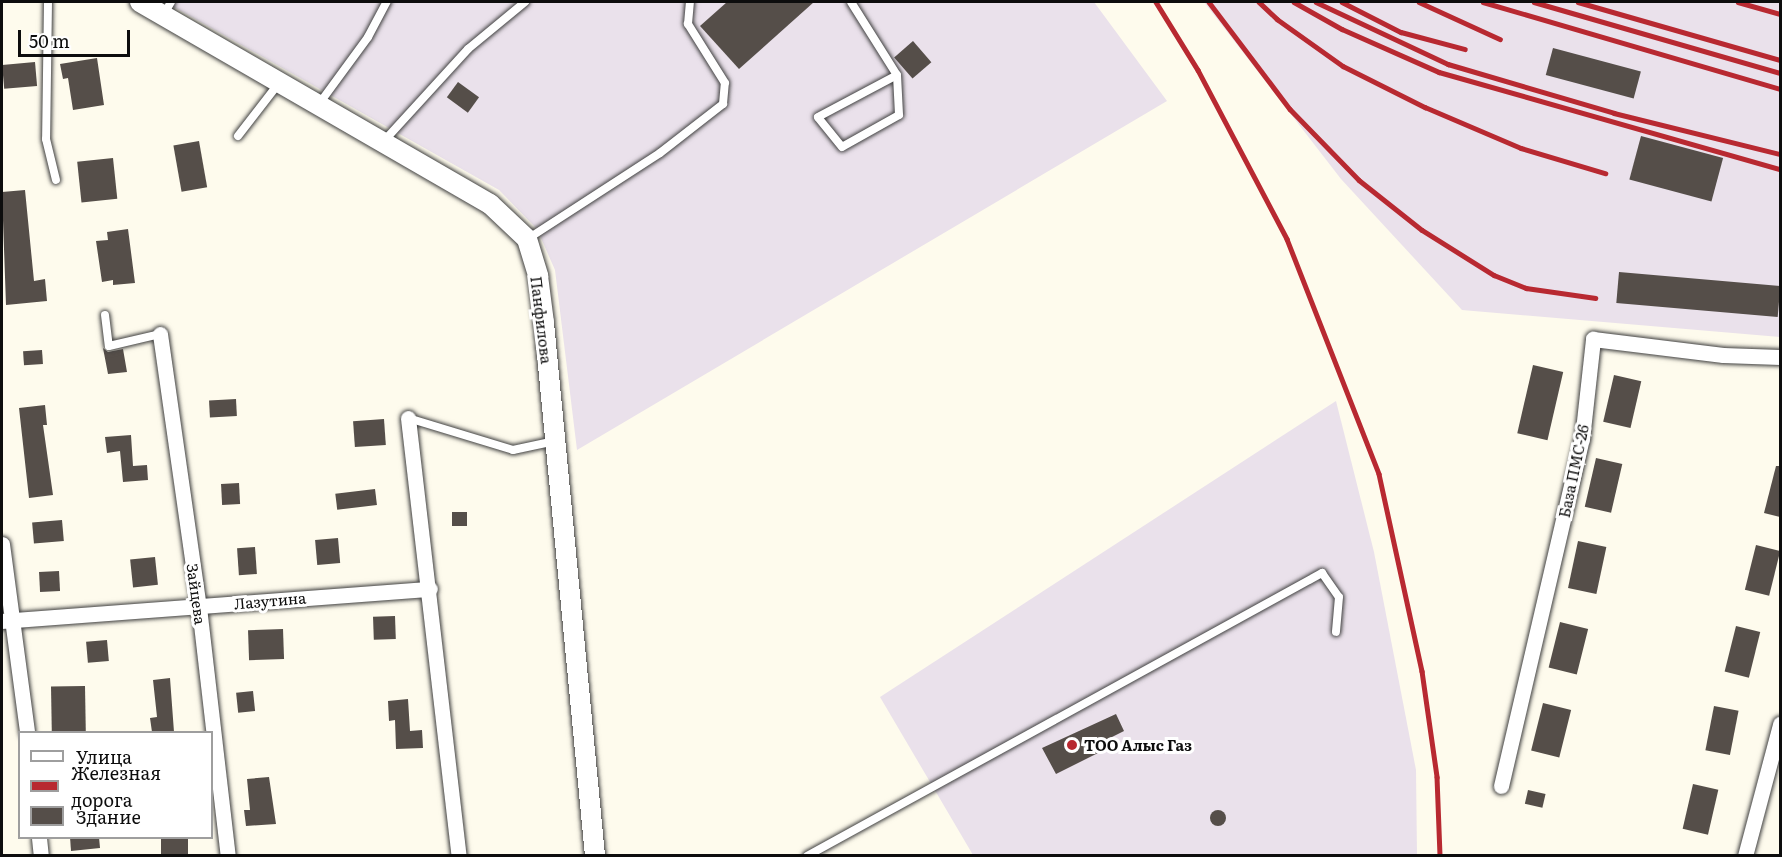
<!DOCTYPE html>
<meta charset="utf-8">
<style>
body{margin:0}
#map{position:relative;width:1782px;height:857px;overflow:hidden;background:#fefbed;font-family:Literata,serif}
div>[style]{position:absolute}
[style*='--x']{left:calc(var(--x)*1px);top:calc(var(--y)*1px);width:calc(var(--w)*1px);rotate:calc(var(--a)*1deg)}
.industrial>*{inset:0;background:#eae1eb}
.building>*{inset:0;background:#554e49;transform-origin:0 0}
.round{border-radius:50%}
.roads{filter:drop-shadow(0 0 2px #404040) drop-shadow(0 0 2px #404040)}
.service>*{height:8px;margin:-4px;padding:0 4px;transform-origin:4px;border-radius:4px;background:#fff}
.minor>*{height:15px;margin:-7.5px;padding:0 7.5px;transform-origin:7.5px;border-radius:7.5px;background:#fff}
.tertiary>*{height:20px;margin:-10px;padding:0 10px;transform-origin:10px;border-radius:10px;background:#fff}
.rail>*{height:4.5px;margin:-2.25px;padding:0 2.25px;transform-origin:2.25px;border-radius:2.25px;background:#b82931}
.dots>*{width:16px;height:16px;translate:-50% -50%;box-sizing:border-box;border:3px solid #fff;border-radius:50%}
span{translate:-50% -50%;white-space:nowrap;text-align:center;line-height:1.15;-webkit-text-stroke:6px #fff;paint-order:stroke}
.street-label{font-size:15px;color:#0d0d0d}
.poi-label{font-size:15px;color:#0d0d0d;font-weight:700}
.left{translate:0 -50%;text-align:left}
.frame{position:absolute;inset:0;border:3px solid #0d0d0d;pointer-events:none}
.legend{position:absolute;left:18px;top:731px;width:195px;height:108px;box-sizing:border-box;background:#fff;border:2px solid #9e9e9e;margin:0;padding:8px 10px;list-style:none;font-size:18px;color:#0d0d0d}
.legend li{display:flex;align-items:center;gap:12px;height:30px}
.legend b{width:30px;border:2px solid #9e9e9e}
.scale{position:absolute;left:18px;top:30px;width:112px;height:27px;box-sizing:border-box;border:3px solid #0d0d0d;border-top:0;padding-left:8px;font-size:18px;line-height:21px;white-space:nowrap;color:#0d0d0d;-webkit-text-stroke:4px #fff;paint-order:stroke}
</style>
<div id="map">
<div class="industrial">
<div style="clip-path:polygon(165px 2px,1094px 2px,1167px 101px,577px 450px,555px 270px,537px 229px,499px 190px)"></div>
<div style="clip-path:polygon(1204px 2px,1780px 2px,1780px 337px,1462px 310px,1341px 179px)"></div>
<div style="clip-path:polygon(1336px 401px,1374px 552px,1416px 770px,1417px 855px,973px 855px,880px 697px)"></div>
</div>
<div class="building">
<div style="clip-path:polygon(727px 2px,814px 2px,739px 69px,700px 26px)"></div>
<div style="left:913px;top:41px;width:28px;height:25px;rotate:49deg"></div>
<div style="left:1553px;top:48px;width:91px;height:28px;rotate:15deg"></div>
<div style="clip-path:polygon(97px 58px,104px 105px,73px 110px,68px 78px,63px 79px,60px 64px)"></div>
<div style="left:35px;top:62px;width:24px;height:33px;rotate:85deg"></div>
<div style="left:458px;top:82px;width:26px;height:19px;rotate:36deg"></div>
<div style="left:1641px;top:136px;width:85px;height:45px;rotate:15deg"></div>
<div style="left:199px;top:141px;width:47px;height:26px;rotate:80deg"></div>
<div style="left:113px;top:158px;width:41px;height:36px;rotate:84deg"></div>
<div style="clip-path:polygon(25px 190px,34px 281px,45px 279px,47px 301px,6px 305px,2px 192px)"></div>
<div style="clip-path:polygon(128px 229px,135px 283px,113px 285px,113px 280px,102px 282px,96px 241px,108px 240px,107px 232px)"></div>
<div style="left:1619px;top:272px;width:162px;height:31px;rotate:5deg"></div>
<div style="clip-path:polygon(103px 348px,108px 352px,123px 349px,127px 372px,108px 374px)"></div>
<div style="left:42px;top:350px;width:14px;height:19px;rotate:86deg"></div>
<div style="left:1533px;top:365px;width:31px;height:70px;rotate:13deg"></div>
<div style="left:1614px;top:375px;width:28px;height:48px;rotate:13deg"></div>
<div style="left:236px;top:399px;width:17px;height:27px;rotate:87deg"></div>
<div style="clip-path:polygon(45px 405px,47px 425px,43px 425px,53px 495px,29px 498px,19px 408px)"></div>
<div style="left:384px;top:419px;width:26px;height:31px;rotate:86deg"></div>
<div style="clip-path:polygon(131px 435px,133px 466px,147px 465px,148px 480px,123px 482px,120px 451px,107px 453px,105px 437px)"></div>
<div style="left:1596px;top:458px;width:27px;height:50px;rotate:13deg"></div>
<div style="clip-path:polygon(1776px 466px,1780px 466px,1780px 517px,1764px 513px)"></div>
<div style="left:239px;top:483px;width:21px;height:18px;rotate:87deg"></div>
<div style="left:375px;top:489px;width:16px;height:40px;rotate:83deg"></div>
<div style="left:467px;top:512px;width:14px;height:15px;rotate:90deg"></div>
<div style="left:62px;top:520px;width:21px;height:30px;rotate:85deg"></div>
<div style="left:338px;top:538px;width:25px;height:23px;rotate:85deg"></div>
<div style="left:1578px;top:541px;width:29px;height:48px;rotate:12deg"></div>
<div style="left:1756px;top:545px;width:25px;height:46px;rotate:14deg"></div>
<div style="left:255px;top:547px;width:27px;height:18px;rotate:86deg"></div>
<div style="left:155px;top:557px;width:28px;height:25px;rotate:84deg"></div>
<div style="left:59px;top:571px;width:20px;height:20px;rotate:87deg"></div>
<div style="left:395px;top:616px;width:23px;height:22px;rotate:88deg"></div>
<div style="left:1560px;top:622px;width:29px;height:47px;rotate:14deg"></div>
<div style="left:1736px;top:626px;width:25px;height:47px;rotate:14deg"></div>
<div style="left:283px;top:629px;width:30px;height:35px;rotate:88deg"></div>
<div style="left:107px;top:640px;width:21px;height:21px;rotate:85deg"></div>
<div style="clip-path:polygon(170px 678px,174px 732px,152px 732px,150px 718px,157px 717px,153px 680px)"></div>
<div style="left:85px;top:686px;width:46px;height:34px;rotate:89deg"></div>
<div style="left:253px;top:691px;width:20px;height:17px;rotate:84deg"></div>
<div style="clip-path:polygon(408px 699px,410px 731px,422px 730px,423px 748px,396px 749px,395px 720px,389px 721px,388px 701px)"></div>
<div style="left:1543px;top:703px;width:29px;height:49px;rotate:14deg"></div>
<div style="left:1714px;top:706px;width:25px;height:45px;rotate:11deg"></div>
<div style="clip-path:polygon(1116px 714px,1124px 731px,1096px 745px,1100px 752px,1056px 774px,1042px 748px)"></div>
<div style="clip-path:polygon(269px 777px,276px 824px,246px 826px,244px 810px,250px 810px,247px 779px)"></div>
<div style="left:1693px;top:784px;width:26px;height:46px;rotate:13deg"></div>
<div style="left:1528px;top:790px;width:18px;height:14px;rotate:13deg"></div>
<div class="round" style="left:1210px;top:810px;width:16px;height:16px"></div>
<div style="clip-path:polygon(70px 837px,99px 837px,100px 848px,71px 851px)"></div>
<div style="left:161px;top:837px;width:27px;height:18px"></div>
</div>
<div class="roads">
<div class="service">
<div style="--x:48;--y:2;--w:137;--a:90.8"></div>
<div style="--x:46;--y:139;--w:42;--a:76.3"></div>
<div style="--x:851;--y:2;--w:86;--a:57.8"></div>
<div style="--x:897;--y:75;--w:40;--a:87.1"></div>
<div style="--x:899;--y:115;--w:65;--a:150.7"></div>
<div style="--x:842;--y:147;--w:38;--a:-129"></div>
<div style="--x:818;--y:117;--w:89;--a:-28"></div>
<div style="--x:164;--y:14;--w:14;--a:-60"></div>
<div style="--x:319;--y:104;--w:83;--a:-53.8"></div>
<div style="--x:368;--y:37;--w:40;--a:-62"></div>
<div style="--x:238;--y:136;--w:67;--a:-52.3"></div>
<div style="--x:384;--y:141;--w:125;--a:-47.6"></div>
<div style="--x:468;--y:49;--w:74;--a:-39.5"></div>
<div style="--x:529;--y:238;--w:156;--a:-33"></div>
<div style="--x:660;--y:153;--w:80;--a:-37.9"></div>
<div style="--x:723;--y:104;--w:21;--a:-85"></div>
<div style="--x:725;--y:83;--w:70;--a:-122.1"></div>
<div style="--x:688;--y:24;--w:22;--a:-85"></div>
<div style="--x:105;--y:315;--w:31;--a:83"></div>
<div style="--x:109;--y:346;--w:52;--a:-13.2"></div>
<div style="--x:408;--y:418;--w:110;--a:16.9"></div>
<div style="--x:513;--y:450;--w:43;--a:-12.1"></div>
<div style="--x:807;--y:856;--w:588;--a:-28.79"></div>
<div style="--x:1322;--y:573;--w:29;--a:55"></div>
<div style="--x:1339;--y:597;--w:35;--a:95"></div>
</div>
<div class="minor">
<div style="--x:160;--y:334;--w:276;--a:81.9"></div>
<div style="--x:199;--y:607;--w:251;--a:83.4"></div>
<div style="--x:408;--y:418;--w:441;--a:83.4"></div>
<div style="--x:2;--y:544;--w:190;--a:82.4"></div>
<div style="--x:2;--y:621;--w:429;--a:-4.3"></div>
<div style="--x:1501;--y:786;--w:356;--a:-76.9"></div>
<div style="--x:1582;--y:439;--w:101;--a:-83.7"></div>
<div style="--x:1593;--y:339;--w:131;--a:7"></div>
<div style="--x:1723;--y:355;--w:57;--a:2"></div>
<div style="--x:39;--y:838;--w:18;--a:84"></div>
<div style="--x:1745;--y:856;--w:137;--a:-75.1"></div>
</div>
<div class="tertiary">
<div style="--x:140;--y:2;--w:404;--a:30"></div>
<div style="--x:490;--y:204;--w:51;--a:43.4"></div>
<div style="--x:527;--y:239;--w:39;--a:73"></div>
<div style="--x:538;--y:276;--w:47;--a:82.7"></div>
<div style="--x:544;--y:323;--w:535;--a:84.53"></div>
</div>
</div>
<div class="rail">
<div style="--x:1156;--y:2;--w:80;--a:58.3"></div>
<div style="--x:1198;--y:70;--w:191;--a:62.2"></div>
<div style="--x:1287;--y:239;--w:252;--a:68.6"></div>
<div style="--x:1379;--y:474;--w:202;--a:77.7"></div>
<div style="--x:1422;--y:671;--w:107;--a:81.9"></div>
<div style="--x:1437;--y:777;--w:79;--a:87.8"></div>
<div style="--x:1209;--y:2;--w:134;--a:52.9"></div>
<div style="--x:1290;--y:109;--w:99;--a:45.8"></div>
<div style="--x:1359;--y:180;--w:80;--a:38.4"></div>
<div style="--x:1422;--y:230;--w:85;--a:32"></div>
<div style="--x:1494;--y:275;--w:35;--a:22"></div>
<div style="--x:1526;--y:288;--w:70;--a:8.2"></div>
<div style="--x:1259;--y:2;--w:25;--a:43"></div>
<div style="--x:1277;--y:19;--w:81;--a:35.5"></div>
<div style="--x:1343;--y:66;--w:92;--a:26.6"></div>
<div style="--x:1425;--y:107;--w:104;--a:23.1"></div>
<div style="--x:1521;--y:148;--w:88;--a:16.6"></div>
<div style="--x:1294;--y:2;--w:55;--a:29.4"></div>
<div style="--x:1342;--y:29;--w:106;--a:23.9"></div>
<div style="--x:1439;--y:72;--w:355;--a:15.9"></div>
<div style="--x:1316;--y:2;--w:146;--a:25.2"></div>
<div style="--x:1448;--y:64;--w:173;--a:16.4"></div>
<div style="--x:1614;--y:113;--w:171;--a:13.9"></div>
<div style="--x:1342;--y:2;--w:66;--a:27"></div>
<div style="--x:1401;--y:32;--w:66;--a:14.9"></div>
<div style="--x:1419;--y:2;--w:89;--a:24.6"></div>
<div style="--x:1483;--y:2;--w:309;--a:16.3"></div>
<div style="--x:1534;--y:2;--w:256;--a:16.1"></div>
<div style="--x:1578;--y:2;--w:210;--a:16"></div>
<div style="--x:1738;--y:2;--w:44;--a:15.9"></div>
</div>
<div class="dots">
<div style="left:1072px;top:745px;background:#b82931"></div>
</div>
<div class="street-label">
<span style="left:542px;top:320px;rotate:83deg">Панфилова</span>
<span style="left:1573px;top:471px;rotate:-78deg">База ПМС-26</span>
<span style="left:197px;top:594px;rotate:82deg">Зайцева</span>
<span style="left:270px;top:600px;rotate:-5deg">Лазутина</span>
</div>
<div class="poi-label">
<span class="left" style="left:1084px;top:745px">ТОО Алыс Газ</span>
</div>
<div class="frame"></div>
<ul class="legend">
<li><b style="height:8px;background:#fff"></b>Улица</li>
<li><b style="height:8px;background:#b82931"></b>Железная дорога</li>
<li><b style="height:16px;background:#554e49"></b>Здание</li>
</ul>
<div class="scale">50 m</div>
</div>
